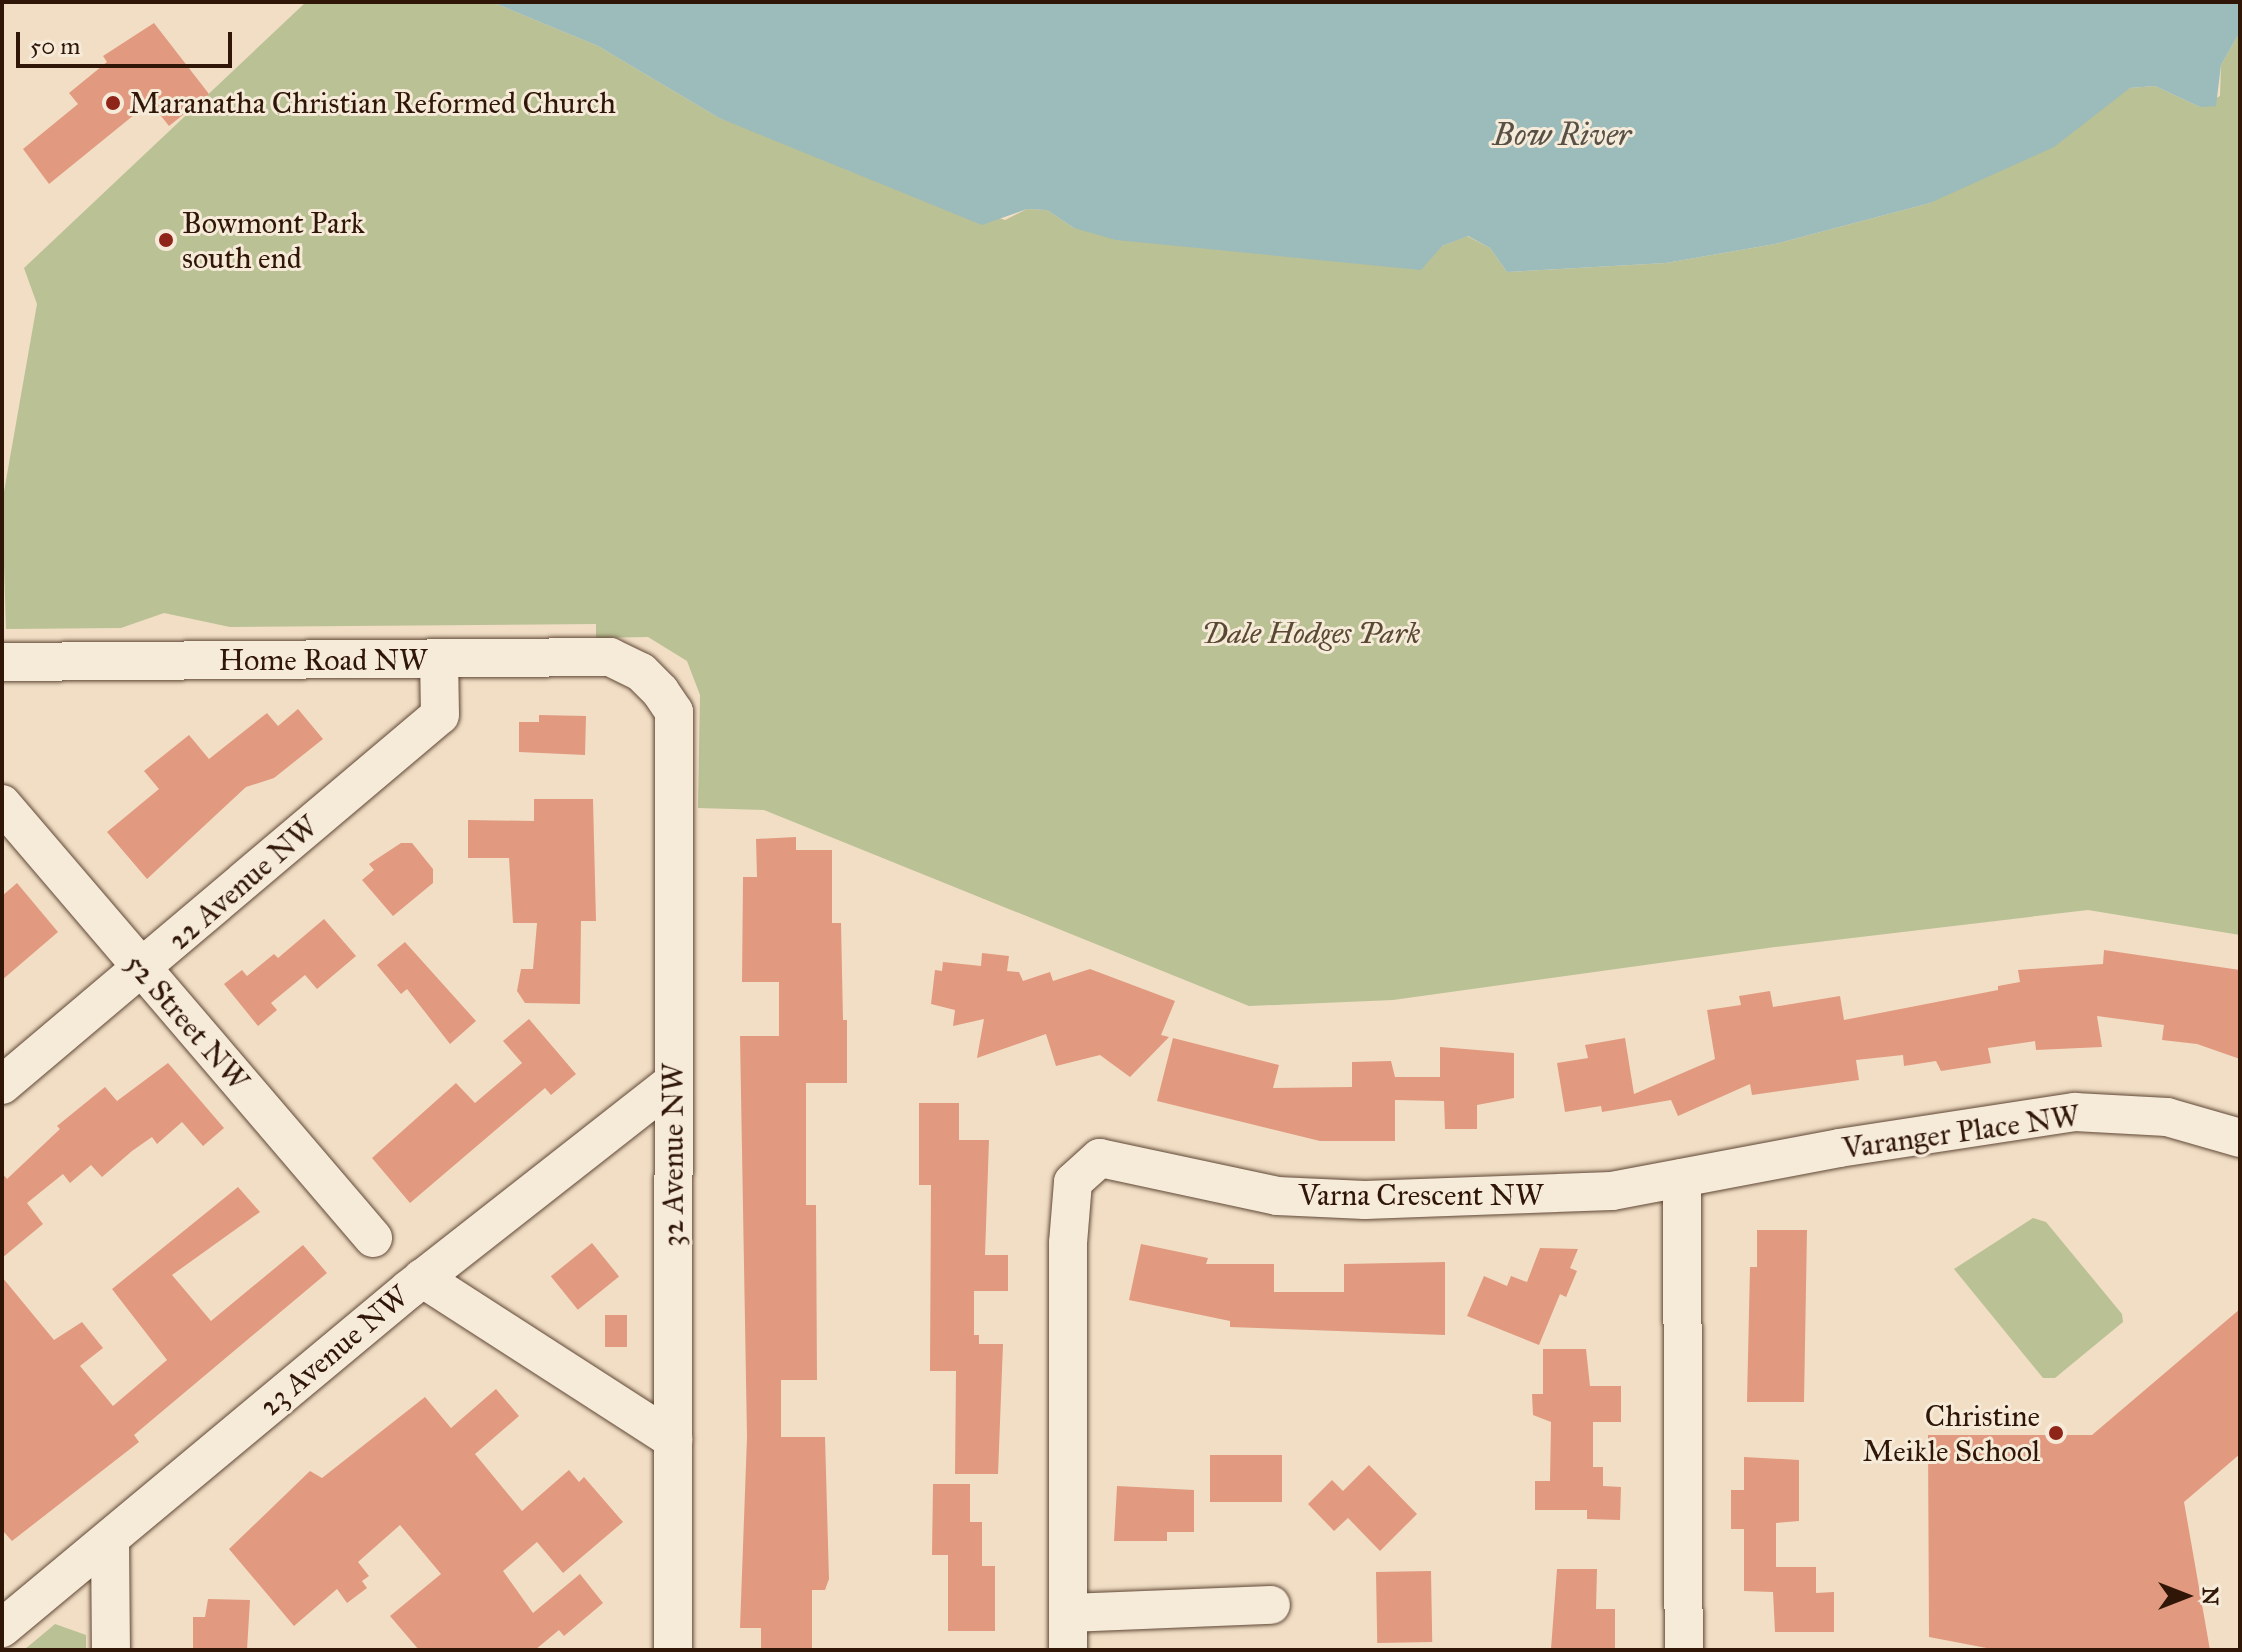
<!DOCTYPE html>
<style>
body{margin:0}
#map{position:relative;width:2242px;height:1652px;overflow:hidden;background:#f1dec5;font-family:"IM FELL Great Primer",serif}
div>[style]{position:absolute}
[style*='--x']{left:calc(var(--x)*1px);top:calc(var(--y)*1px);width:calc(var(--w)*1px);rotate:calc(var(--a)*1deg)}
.green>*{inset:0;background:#bac195}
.water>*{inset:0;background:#9cbbbb}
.building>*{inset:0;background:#e19a7f;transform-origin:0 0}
.roads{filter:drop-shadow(0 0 2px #604836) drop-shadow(0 0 2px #604836)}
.minor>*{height:38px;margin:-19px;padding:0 19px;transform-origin:19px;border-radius:19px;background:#f6ead9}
.dots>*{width:22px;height:22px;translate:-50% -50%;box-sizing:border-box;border:4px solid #f6ead9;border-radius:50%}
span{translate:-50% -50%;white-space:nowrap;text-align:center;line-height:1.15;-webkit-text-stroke:6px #f6ead9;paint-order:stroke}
.poi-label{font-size:30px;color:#301607}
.left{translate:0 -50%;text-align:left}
.right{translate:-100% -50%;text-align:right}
.park-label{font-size:30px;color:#594932;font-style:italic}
.street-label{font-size:30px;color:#301607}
.water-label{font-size:32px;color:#565046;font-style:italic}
.frame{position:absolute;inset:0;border:4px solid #301607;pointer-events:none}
.north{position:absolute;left:2146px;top:1556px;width:80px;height:80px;-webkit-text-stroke:6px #f6ead9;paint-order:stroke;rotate:90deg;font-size:22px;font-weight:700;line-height:32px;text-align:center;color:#301607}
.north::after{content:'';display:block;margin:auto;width:28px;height:36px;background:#301607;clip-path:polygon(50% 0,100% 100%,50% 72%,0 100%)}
.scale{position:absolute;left:16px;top:32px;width:216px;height:36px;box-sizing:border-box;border:4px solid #301607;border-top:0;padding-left:10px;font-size:24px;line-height:28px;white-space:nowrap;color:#301607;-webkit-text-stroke:6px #f6ead9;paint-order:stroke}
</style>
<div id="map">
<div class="green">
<div style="clip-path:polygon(306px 2px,492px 2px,598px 46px,719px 118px,1005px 220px,1027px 209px,1047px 210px,1074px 228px,1442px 246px,1467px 236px,1490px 248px,1507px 272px,1666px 263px,1775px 244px,1930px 203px,2130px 88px,2155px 86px,2200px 107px,2220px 96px,2221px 65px,2240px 32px,2240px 935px,2088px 910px,1775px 947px,1393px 1000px,1249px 1006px,764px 810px,698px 808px,700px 695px,687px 661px,648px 637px,596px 638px,596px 624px,230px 627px,164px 613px,121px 628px,6px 629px,2px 503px,37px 304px,24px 268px)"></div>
<div style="clip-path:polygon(2033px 1218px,2046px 1222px,2122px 1314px,2123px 1322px,2055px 1378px,2043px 1378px,1954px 1269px)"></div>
<div style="clip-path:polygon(55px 1624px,86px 1635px,86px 1650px,24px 1650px)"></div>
</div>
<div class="water">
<div style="clip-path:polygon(492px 2px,2240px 2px,2240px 32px,2221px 65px,2216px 106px,2200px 107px,2155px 86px,2130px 88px,2054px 147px,1930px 203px,1775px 244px,1666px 263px,1507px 272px,1490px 248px,1468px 236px,1442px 246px,1421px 270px,1116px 240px,1074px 228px,1047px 210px,1027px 209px,982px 225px,719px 118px,598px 46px)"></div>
</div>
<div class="building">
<div style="clip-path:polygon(154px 23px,209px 94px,169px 126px,150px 102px,49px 184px,23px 149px,78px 104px,69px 93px,107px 62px,103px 56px)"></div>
<div style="clip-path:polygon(298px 709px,323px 739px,274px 778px,246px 787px,147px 879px,107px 832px,159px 789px,144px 771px,189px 735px,209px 759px,267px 713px,278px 726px)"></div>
<div style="clip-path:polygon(539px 715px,586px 716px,585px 755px,519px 752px,519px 722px,539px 722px)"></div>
<div style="clip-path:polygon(534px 799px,593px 799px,596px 921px,581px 921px,580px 1004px,525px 1003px,517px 991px,521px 969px,533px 969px,537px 923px,513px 923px,509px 858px,468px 858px,468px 820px,534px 821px)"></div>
<div style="clip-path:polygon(796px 837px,796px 850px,832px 850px,832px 923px,841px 923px,843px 1020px,847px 1020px,847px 1083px,806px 1083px,806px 1205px,816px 1205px,817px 1380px,781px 1380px,781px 1437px,825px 1437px,829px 1579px,825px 1590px,812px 1590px,812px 1650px,761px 1650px,761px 1628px,740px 1628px,747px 1437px,740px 1036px,779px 1036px,779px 982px,742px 982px,743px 877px,757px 877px,756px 839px)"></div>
<div style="clip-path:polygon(401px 843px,412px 843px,433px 869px,433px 883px,393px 916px,362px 880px,374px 870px,369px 864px)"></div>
<div style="clip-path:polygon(17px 883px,58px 932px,2px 980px,2px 896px)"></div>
<div style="clip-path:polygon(324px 919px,356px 956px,317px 989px,305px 975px,271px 1003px,277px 1010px,258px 1026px,224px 984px,242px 970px,247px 976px,274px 954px,278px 958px)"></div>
<div style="clip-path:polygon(405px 942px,476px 1021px,450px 1044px,407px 989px,401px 994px,377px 965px)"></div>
<div style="clip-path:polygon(2104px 950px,2240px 970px,2240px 1059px,2197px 1044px,2162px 1040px,2164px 1025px,2097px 1016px,2102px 1047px,2036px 1050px,2035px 1041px,1988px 1048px,1991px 1063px,1941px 1071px,1936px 1061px,1904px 1066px,1903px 1055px,1856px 1060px,1859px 1080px,1752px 1095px,1750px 1084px,1678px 1116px,1671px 1100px,1602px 1112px,1601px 1106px,1565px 1112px,1557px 1063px,1588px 1058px,1585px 1045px,1625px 1038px,1634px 1094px,1715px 1059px,1707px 1010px,1741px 1005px,1739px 996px,1770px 991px,1773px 1007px,1840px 996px,1844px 1020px,1998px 990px,1998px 986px,2020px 982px,2018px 970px,2103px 964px)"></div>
<div style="clip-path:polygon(982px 953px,1009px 956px,1007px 971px,1019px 972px,1023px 981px,1050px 972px,1053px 981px,1090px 969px,1175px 1001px,1161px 1035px,1169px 1037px,1130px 1077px,1100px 1055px,1056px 1066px,1046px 1034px,977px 1058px,984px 1019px,953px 1026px,955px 1010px,931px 1004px,935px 970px,942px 971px,943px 962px,981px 966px)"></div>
<div style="clip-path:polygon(529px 1019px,576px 1074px,551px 1095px,545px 1088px,410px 1203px,372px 1158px,456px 1083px,475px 1103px,522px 1063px,503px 1041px)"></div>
<div style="clip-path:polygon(1173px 1038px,1279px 1065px,1273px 1088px,1352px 1087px,1352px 1062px,1391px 1061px,1395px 1077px,1440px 1077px,1440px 1047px,1514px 1053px,1514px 1098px,1477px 1105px,1477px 1129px,1445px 1129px,1444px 1101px,1395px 1100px,1395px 1141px,1320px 1141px,1157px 1101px)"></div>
<div style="clip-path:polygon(168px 1063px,224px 1128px,203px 1146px,182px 1122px,157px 1144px,152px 1137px,132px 1151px,102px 1177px,91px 1165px,70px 1183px,63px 1174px,27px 1203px,43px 1224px,2px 1258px,2px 1173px,7px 1179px,60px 1129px,57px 1126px,105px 1087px,117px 1101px)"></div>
<div style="clip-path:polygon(919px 1103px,959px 1103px,959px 1140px,989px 1140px,985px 1255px,1008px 1255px,1008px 1291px,974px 1291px,974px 1335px,979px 1335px,979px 1344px,1003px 1344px,998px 1474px,955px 1474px,956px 1371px,930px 1371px,931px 1185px,919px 1185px)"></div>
<div style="clip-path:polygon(238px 1187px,260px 1212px,172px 1275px,211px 1321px,303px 1245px,327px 1273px,134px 1435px,139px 1442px,12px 1541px,2px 1530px,2px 1277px,54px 1340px,82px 1322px,103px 1348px,80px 1366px,113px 1406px,167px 1360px,112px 1289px)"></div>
<div style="clip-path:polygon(1757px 1230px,1807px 1230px,1804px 1402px,1747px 1402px,1750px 1267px,1757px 1267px)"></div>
<div style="left:592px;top:1243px;width:43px;height:53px;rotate:51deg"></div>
<div style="clip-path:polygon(1141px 1244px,1208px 1258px,1206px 1264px,1274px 1264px,1274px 1292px,1344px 1292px,1344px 1264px,1445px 1262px,1445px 1335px,1230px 1327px,1230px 1321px,1129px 1300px)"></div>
<div style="clip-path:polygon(1540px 1248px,1578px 1249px,1570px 1268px,1577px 1271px,1566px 1297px,1560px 1294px,1539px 1345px,1467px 1316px,1484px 1276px,1507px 1286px,1511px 1276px,1527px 1282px)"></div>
<div style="clip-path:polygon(2240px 1309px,2240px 1454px,2184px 1502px,2210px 1650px,1997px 1650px,1929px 1637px,1928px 1435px,2092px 1435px)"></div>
<div style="left:605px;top:1315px;width:22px;height:32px"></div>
<div style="clip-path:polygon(1543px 1349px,1586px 1349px,1590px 1386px,1621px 1386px,1621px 1422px,1593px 1422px,1593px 1467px,1603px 1467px,1603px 1486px,1621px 1487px,1620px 1520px,1587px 1519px,1587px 1510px,1535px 1510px,1535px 1481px,1550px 1481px,1551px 1422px,1533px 1415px,1532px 1394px,1543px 1394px)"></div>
<div style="clip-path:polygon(496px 1389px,519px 1416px,475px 1454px,522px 1511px,569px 1470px,579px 1482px,584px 1477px,623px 1522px,563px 1573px,537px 1542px,503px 1571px,533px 1613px,580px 1574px,603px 1603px,564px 1636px,559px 1630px,535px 1650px,419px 1650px,390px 1616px,441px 1574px,400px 1525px,358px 1562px,369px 1576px,362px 1581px,367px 1588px,347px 1603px,337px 1589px,294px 1626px,229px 1549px,310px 1471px,322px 1478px,425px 1397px,451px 1428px)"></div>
<div style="left:1210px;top:1455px;width:72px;height:47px"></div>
<div style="clip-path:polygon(1744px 1457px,1799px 1460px,1799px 1521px,1776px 1523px,1776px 1567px,1816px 1567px,1816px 1593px,1834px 1592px,1834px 1632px,1775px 1632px,1773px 1592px,1744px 1591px,1744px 1529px,1731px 1529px,1731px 1490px,1744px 1490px)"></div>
<div style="clip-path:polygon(1369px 1465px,1417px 1514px,1380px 1551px,1348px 1518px,1334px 1531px,1308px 1504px,1332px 1480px,1343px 1491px)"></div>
<div style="clip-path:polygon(933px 1484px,970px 1484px,970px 1522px,982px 1522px,982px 1566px,995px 1566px,995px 1631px,948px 1631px,948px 1555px,932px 1555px)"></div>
<div style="clip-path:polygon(1117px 1486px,1194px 1490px,1194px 1532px,1167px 1532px,1167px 1541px,1114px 1541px)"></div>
<div style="clip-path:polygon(1557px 1569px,1597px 1569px,1596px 1609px,1615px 1609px,1615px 1649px,1551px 1649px)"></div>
<div style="left:1431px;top:1571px;width:71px;height:55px;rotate:89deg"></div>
<div style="clip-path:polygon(208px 1599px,250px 1600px,247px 1650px,193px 1650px,193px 1617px,205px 1617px)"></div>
</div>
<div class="roads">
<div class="minor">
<div style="--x:2;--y:662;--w:608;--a:-0.47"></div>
<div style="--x:610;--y:657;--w:34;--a:26"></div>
<div style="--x:641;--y:672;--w:27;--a:45"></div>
<div style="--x:660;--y:691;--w:25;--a:56"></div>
<div style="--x:674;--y:712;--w:938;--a:90.06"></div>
<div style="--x:2;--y:804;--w:571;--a:49.47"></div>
<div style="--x:2;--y:1085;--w:573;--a:-40.19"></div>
<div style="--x:440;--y:715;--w:56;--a:-91"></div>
<div style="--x:1682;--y:1178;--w:472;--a:89.8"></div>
<div style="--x:422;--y:1278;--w:299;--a:32.8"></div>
<div style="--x:110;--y:1540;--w:110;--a:89.5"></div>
<div style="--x:1069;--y:1613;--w:202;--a:-2.3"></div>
<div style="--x:2;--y:1628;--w:530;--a:-39.79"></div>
<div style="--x:409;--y:1289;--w:334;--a:-38.1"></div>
<div style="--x:1068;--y:1650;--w:407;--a:-90"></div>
<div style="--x:1068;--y:1243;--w:61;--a:-85.3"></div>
<div style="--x:1073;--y:1182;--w:36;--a:-42"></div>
<div style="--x:1100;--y:1158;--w:181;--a:12.1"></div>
<div style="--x:1277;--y:1196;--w:88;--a:2.6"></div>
<div style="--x:1365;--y:1200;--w:247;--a:-2.1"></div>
<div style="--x:1612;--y:1191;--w:231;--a:-10.7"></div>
<div style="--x:1839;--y:1148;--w:239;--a:-8.7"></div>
<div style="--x:2075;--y:1112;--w:92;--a:3.1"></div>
<div style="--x:2167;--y:1117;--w:76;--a:16"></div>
</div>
</div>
<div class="dots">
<div style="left:113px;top:103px;background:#8f2418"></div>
<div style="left:166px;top:240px;background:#8f2418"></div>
<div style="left:2056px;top:1433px;background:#8f2418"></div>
</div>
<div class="poi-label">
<span class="left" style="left:129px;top:103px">Maranatha Christian Reformed Church</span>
<span class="left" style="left:182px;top:240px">Bowmont Park<br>south end</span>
<span class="right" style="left:2040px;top:1433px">Christine<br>Meikle School</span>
</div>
<div class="park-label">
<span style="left:1311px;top:633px">Dale Hodges Park</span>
</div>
<div class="street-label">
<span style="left:323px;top:660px">Home Road NW</span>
<span style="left:243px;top:883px;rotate:-41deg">22 Avenue NW</span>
<span style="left:187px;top:1022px;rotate:49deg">52 Street NW</span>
<span style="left:1961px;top:1132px;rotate:-8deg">Varanger Place NW</span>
<span style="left:673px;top:1155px;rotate:-90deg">32 Avenue NW</span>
<span style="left:1421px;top:1195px">Varna Crescent NW</span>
<span style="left:334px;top:1351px;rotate:-40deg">23 Avenue NW</span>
</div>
<div class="water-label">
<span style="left:1562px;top:135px">Bow River</span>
</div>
<div class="frame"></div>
<div class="north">N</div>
<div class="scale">50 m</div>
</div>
